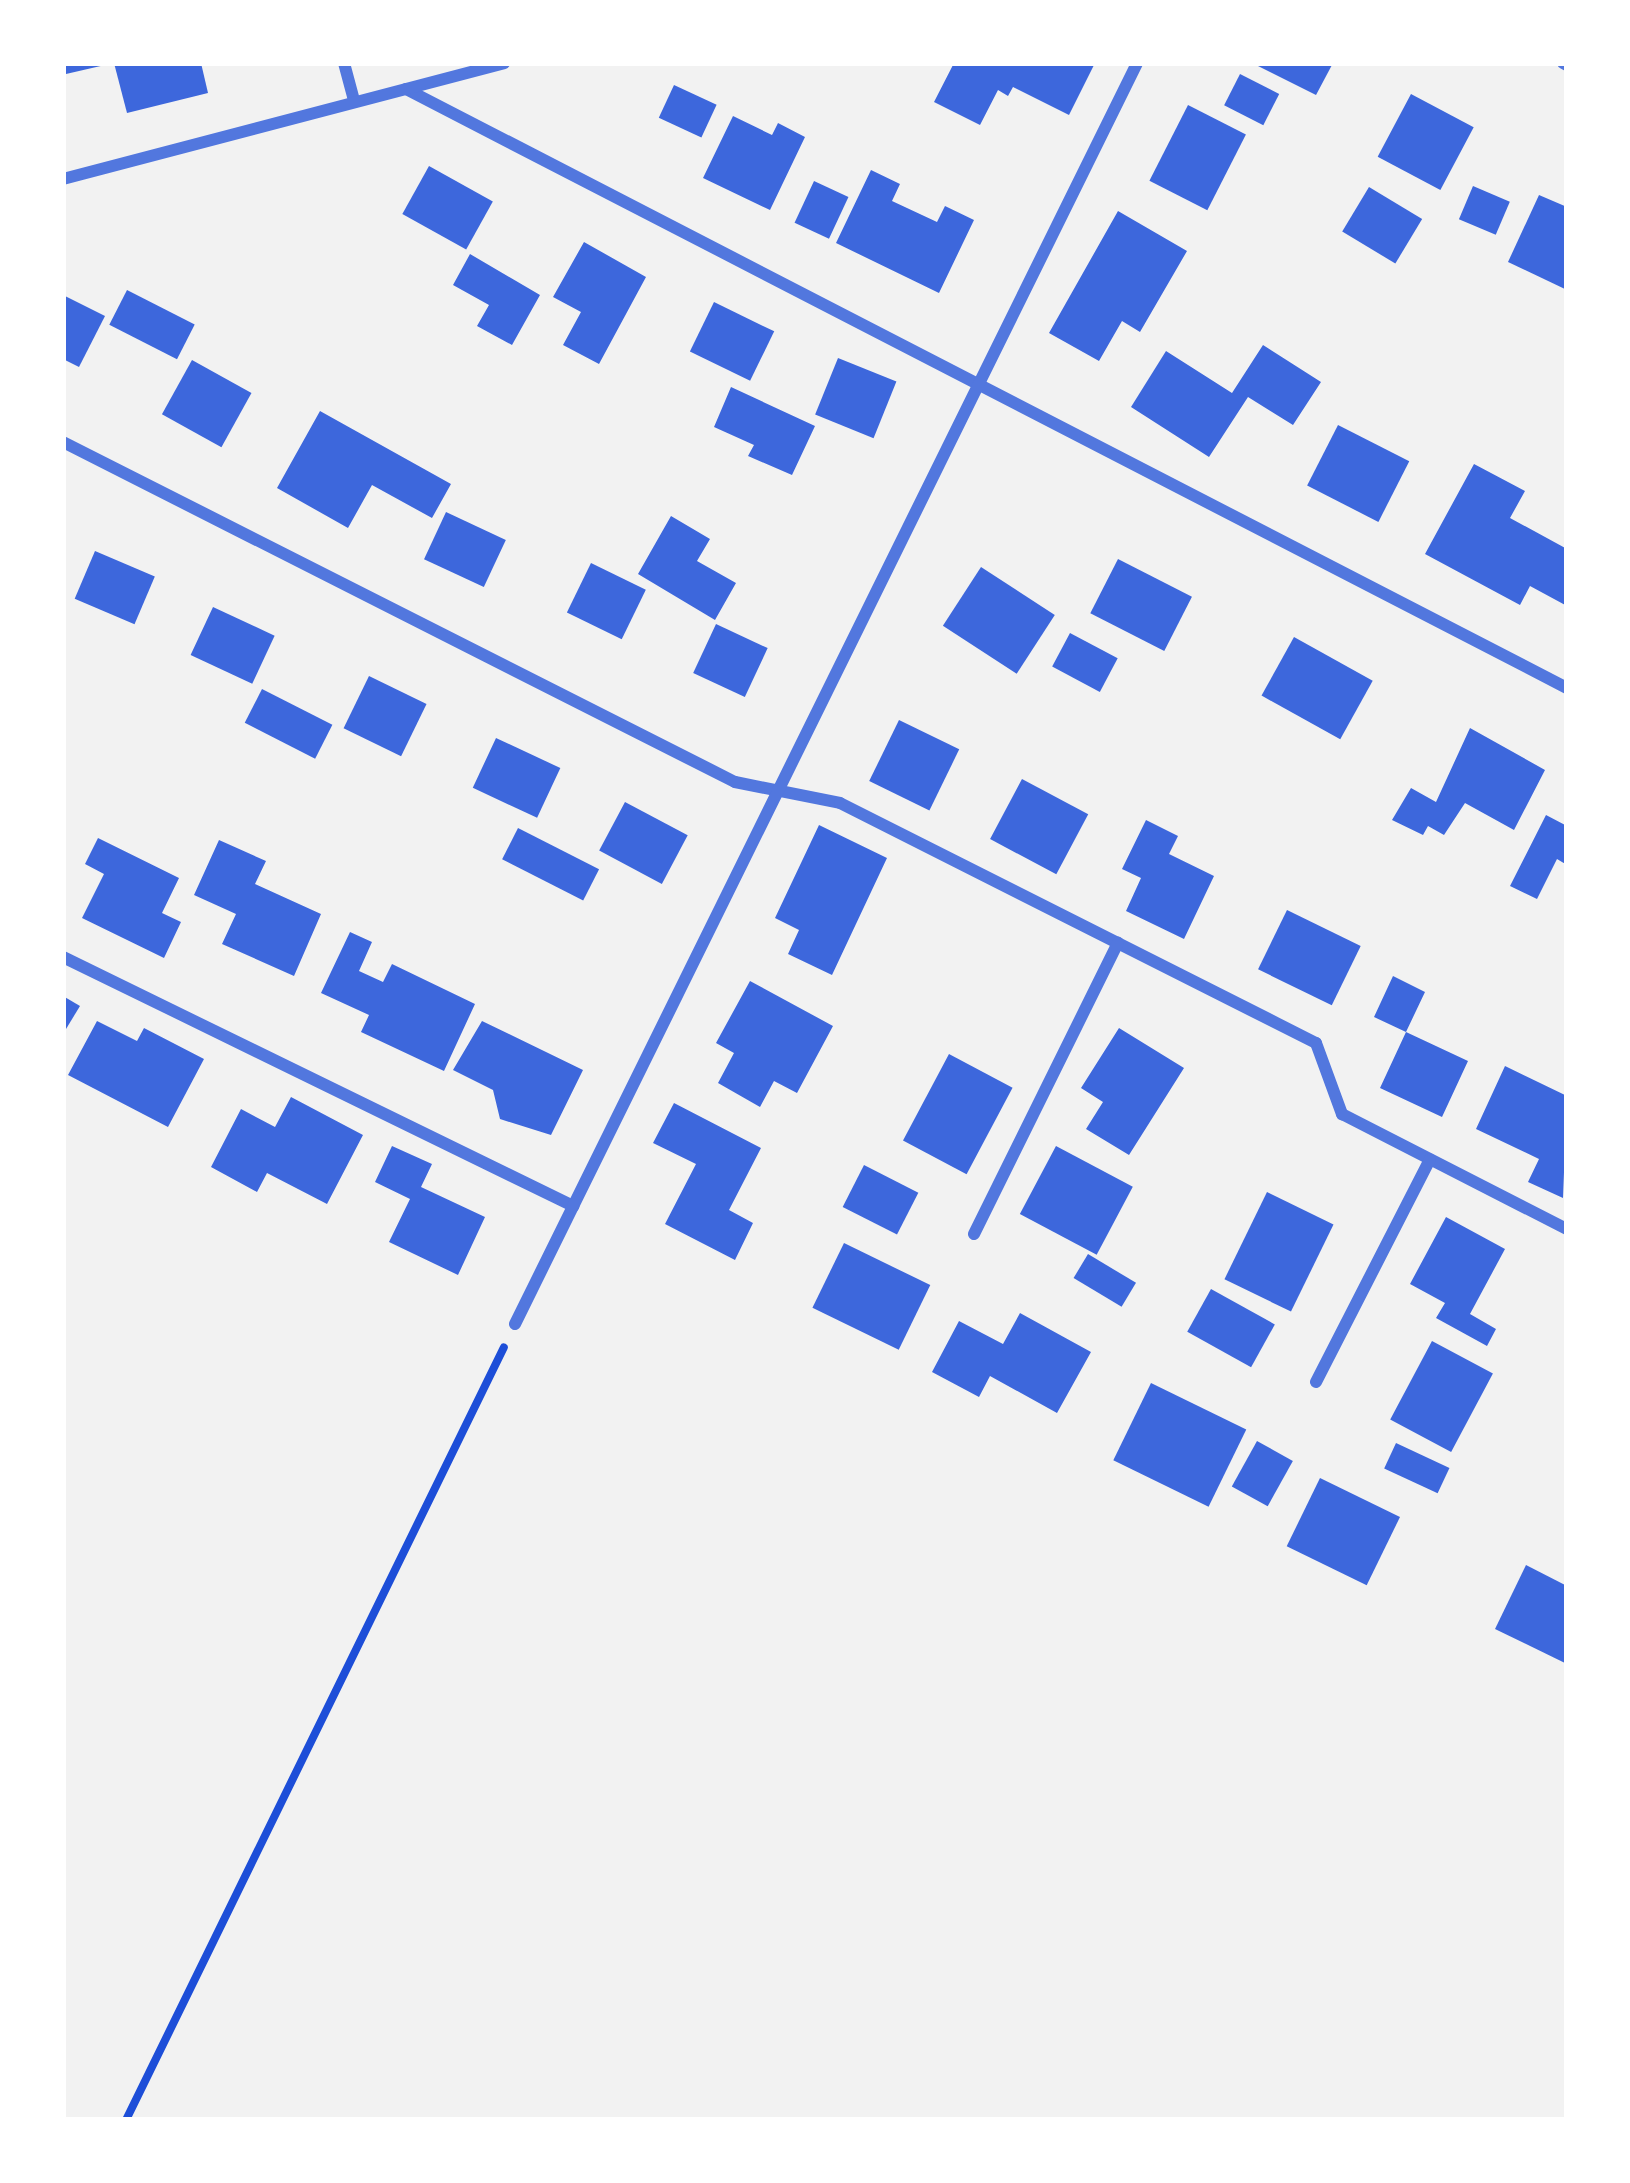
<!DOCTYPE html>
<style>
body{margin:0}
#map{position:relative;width:1630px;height:2183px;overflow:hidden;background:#f2f2f2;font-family:Helvetica,sans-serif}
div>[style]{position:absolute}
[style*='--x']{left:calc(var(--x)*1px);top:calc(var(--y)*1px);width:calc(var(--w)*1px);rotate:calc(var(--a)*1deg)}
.building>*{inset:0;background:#3d67dc;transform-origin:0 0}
.path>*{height:8px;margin:-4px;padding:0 4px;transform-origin:4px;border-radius:4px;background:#1d4ed8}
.minor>*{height:12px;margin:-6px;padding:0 6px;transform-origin:6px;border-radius:6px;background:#5277de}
span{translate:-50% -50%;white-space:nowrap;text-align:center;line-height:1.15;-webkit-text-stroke:12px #fff;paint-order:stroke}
.frame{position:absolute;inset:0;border:66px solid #fff;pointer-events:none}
</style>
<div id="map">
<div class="building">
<div style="clip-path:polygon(63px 63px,105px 63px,105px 65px,66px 74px)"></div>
<div style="clip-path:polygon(114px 63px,201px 63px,208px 93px,127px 113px)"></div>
<div style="clip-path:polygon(954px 63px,1095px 63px,1069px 115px,1013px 87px,1008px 96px,998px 90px,980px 125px,934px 102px)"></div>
<div style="clip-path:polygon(1252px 63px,1333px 63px,1316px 95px)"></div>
<div style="left:1240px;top:74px;width:44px;height:35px;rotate:27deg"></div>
<div style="left:674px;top:85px;width:47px;height:36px;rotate:25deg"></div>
<div style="left:1411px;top:94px;width:71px;height:71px;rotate:28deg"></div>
<div style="left:1188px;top:105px;width:65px;height:85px;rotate:27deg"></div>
<div style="clip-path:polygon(733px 116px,772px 135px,778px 123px,805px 137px,770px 210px,703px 178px)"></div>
<div style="left:429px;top:166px;width:73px;height:55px;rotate:29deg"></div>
<div style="clip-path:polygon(871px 170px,900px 184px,892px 201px,937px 222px,945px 206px,974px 220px,939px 293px,836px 243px)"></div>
<div style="left:814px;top:181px;width:38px;height:46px;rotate:25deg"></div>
<div style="left:1473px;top:186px;width:40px;height:36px;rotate:23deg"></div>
<div style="left:1369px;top:187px;width:62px;height:52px;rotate:31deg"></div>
<div style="clip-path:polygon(1539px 195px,1567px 207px,1567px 290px,1508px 262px)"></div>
<div style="clip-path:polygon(1118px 211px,1187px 251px,1140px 332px,1122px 321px,1099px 361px,1049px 333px)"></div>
<div style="clip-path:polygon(584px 242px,646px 277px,599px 364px,563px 345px,581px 312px,553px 297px)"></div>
<div style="clip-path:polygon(470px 254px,540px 295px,512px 345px,477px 326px,489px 305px,453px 285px)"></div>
<div style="left:127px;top:290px;width:76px;height:39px;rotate:27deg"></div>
<div style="clip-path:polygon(63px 295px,105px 316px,79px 367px,63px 359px)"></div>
<div style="left:714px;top:302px;width:67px;height:55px;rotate:26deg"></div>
<div style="clip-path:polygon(1263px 345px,1321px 382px,1293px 425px,1248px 397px,1209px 457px,1131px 407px,1166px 351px,1232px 393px)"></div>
<div style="left:838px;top:358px;width:63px;height:61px;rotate:22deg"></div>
<div style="left:192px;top:360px;width:68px;height:62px;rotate:29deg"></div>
<div style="clip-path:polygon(731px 387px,815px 426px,792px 475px,748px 456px,754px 445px,714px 427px)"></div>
<div style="clip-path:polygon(320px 411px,451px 484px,432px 518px,372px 485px,348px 528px,277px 488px)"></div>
<div style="left:1338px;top:425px;width:80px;height:68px;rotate:27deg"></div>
<div style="clip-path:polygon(1474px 464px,1525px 491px,1510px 518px,1567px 549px,1567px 606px,1530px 586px,1520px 605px,1425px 554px)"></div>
<div style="left:446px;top:512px;width:66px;height:52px;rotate:25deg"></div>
<div style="clip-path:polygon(671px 516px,710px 539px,697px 561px,736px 583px,715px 620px,638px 574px)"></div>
<div style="left:95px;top:551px;width:65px;height:52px;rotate:23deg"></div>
<div style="left:1118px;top:559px;width:83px;height:61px;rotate:27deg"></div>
<div style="left:591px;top:563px;width:61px;height:55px;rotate:26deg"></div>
<div style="left:981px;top:567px;width:88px;height:70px;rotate:33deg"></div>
<div style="left:213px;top:607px;width:68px;height:53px;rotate:25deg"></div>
<div style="left:716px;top:624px;width:57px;height:54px;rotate:25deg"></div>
<div style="left:1070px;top:633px;width:54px;height:38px;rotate:28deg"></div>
<div style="left:1294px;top:637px;width:90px;height:67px;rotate:29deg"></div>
<div style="left:369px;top:676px;width:64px;height:58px;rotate:26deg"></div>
<div style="left:262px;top:689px;width:79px;height:38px;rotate:27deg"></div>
<div style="left:899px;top:720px;width:67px;height:68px;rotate:26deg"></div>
<div style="clip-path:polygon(1470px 728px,1545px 770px,1514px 830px,1465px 803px,1444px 835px,1428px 826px,1423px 835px,1392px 820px,1411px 788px,1436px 802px)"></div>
<div style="left:496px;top:738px;width:71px;height:55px;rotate:25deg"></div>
<div style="left:1022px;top:779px;width:75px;height:68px;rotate:28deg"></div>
<div style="left:625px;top:802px;width:71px;height:55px;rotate:28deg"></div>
<div style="clip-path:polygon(1546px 815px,1567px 826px,1567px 865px,1557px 859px,1537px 899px,1510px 886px)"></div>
<div style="clip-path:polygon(1146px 820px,1178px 836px,1169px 854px,1214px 876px,1184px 939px,1126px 911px,1141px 878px,1122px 869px)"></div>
<div style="clip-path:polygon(819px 825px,887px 858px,832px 975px,788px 954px,799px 930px,775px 918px)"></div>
<div style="left:518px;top:828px;width:91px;height:35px;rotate:27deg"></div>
<div style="clip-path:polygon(98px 838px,179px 878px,162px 913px,181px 922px,164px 958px,82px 918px,104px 874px,85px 864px)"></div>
<div style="clip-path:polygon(219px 840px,266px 861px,255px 884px,321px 914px,294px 976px,222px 944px,236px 914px,194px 895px)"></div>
<div style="left:1287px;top:910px;width:82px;height:66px;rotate:26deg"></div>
<div style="clip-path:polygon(350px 932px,372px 942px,359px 971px,383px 982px,392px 964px,475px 1004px,444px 1071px,361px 1032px,369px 1015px,321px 993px)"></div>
<div style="clip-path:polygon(1393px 976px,1425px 992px,1406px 1032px,1468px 1061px,1442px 1117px,1380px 1088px,1406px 1032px,1374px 1017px)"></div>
<div style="clip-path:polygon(750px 981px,833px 1026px,797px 1093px,774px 1081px,760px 1107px,718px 1083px,734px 1053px,716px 1043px)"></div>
<div style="clip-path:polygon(63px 996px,80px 1006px,63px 1034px)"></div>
<div style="clip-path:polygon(97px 1021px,137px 1041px,144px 1028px,204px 1059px,168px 1127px,68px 1075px)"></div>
<div style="clip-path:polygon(482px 1021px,583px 1070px,551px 1135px,500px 1119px,493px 1090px,453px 1070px)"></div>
<div style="clip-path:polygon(1119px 1028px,1184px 1068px,1129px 1155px,1086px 1129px,1103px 1102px,1081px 1088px)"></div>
<div style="left:949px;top:1054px;width:72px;height:98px;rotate:28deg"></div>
<div style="clip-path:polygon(1505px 1066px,1567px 1096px,1563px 1198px,1528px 1182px,1539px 1159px,1476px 1129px)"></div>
<div style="clip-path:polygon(291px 1097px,363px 1135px,327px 1204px,267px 1173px,257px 1192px,211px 1167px,241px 1109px,275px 1127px)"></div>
<div style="clip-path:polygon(674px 1103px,761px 1148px,729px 1210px,753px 1223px,735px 1260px,665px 1224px,696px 1164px,653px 1143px)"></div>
<div style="clip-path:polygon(392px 1146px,432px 1164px,421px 1187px,485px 1217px,458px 1275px,389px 1242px,410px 1199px,375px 1182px)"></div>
<div style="left:1056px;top:1146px;width:87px;height:77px;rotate:28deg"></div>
<div style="left:864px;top:1165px;width:61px;height:47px;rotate:27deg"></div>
<div style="left:1267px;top:1192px;width:74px;height:97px;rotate:26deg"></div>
<div style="clip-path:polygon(1446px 1217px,1505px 1249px,1470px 1314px,1496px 1329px,1487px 1346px,1436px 1318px,1445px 1303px,1410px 1284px)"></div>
<div style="left:844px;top:1243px;width:96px;height:72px;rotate:26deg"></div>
<div style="left:1088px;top:1254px;width:56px;height:28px;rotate:31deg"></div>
<div style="left:1211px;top:1289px;width:73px;height:49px;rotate:29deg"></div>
<div style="clip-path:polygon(1020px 1313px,1091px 1352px,1057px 1413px,990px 1376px,979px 1397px,932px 1372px,959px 1321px,1003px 1344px)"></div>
<div style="left:1432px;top:1341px;width:69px;height:89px;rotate:28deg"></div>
<div style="left:1151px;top:1383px;width:106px;height:86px;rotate:26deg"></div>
<div style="left:1257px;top:1441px;width:41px;height:52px;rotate:29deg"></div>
<div style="left:1396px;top:1443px;width:59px;height:28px;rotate:25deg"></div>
<div style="left:1320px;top:1478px;width:89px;height:76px;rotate:26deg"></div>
<div style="clip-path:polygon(1526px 1565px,1567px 1586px,1567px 1664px,1495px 1629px)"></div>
</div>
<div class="path">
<div style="--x:126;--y:2120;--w:860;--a:-63.94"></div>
</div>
<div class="minor">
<div style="--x:344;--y:63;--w:35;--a:75"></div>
<div style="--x:1563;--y:63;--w:4;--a:27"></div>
<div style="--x:406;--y:89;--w:1306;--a:27.29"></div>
<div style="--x:63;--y:179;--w:456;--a:-14.7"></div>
<div style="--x:63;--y:442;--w:753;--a:26.84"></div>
<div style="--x:735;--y:782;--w:107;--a:11.3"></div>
<div style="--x:840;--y:803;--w:533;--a:26.76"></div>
<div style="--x:1316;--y:1043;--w:76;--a:69.9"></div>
<div style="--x:1342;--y:1114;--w:253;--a:27.1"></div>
<div style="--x:63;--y:957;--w:568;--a:26.02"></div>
<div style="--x:974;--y:1234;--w:325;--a:-63.7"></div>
<div style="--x:515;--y:1324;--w:1406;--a:-63.74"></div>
<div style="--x:1316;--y:1382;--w:250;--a:-62.9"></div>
</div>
<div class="frame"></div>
</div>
